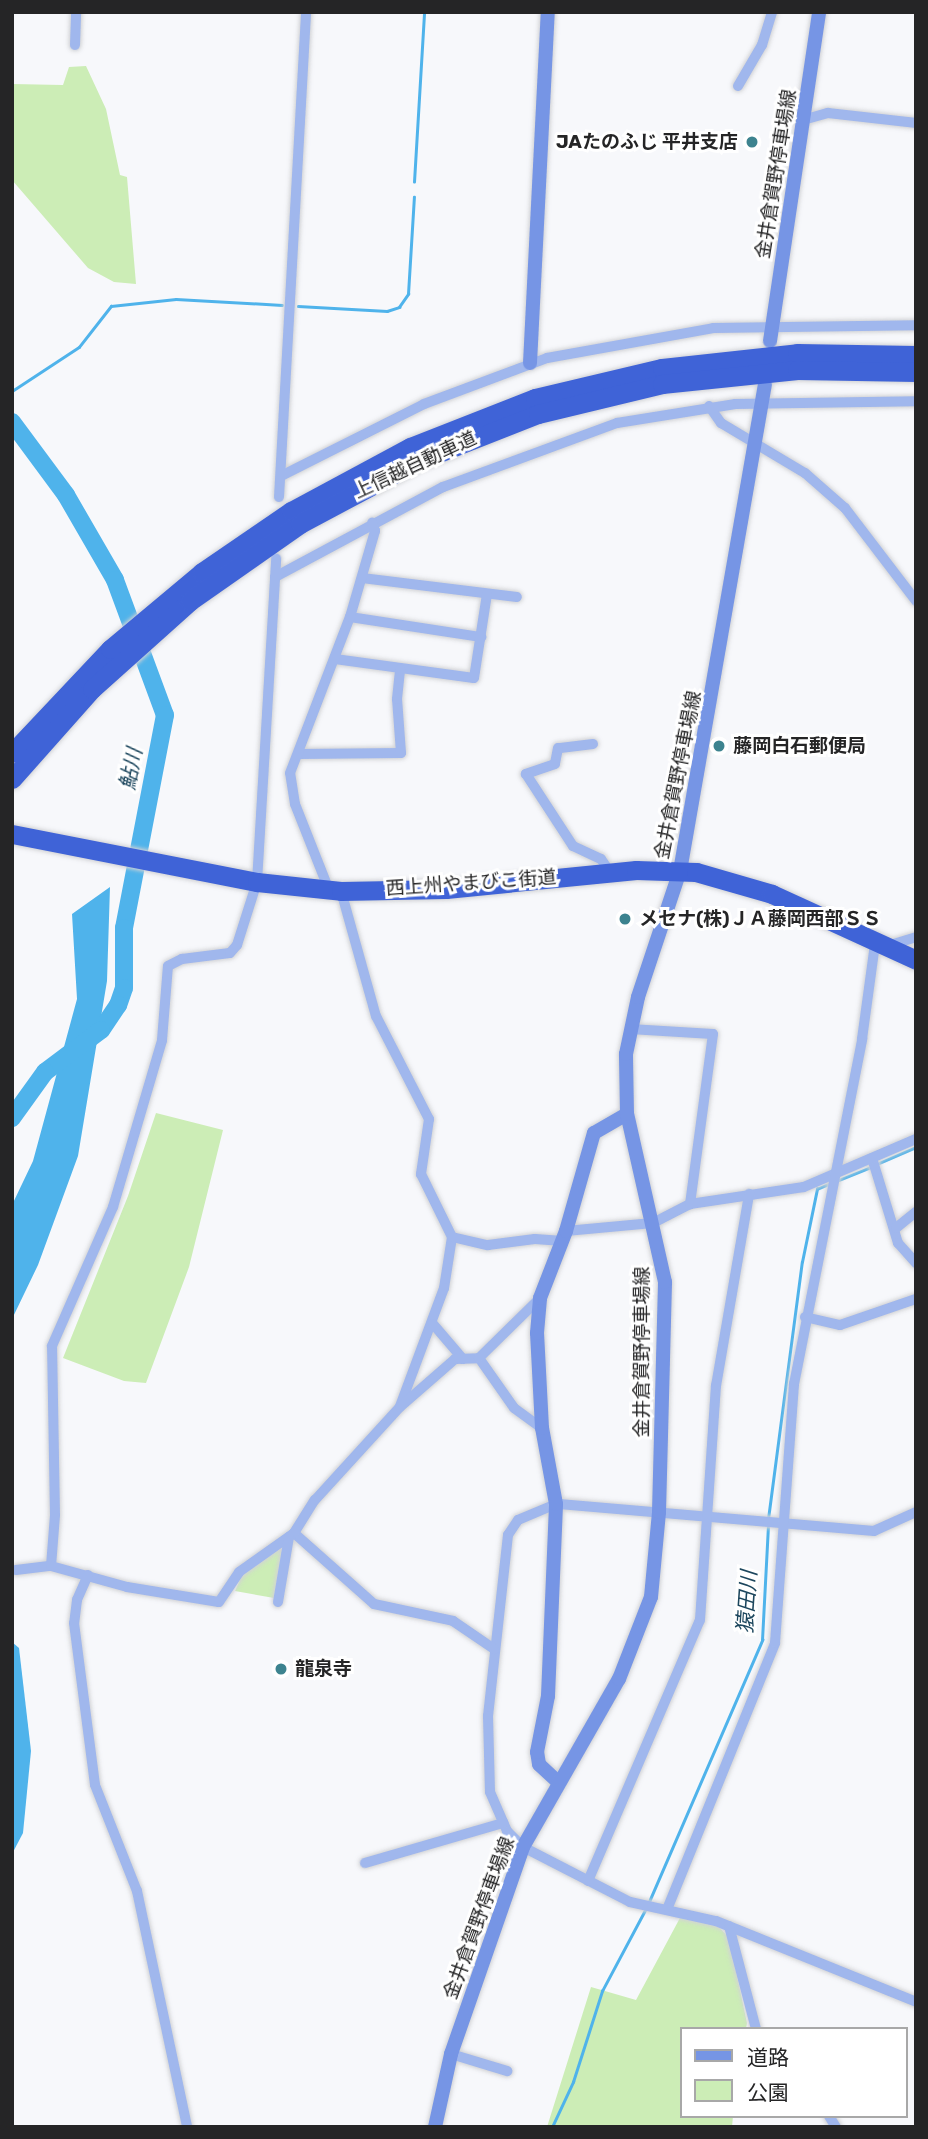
<!DOCTYPE html>
<meta charset="utf-8">
<style>
body{margin:0}
#map{position:relative;width:928px;height:2139px;overflow:hidden;background:#f7f8fb;font-family:Rubik,"Noto Sans JP",sans-serif}
div>[style]{position:absolute}
[style*='--x']{left:calc(var(--x)*1px);top:calc(var(--y)*1px);width:calc(var(--w)*1px);rotate:calc(var(--a)*1deg)}
.green>*{inset:0;background:#ccedb6}
.water>*{inset:0;background:#4fb3eb}
.stream>*{height:2.5px;margin:-1.25px;padding:0 1.25px;transform-origin:1.25px;border-radius:1.25px;background:#4fb3eb}
.river>*{height:18px;margin:-9px;padding:0 9px;transform-origin:9px;border-radius:9px;background:#4fb3eb}
.roads{filter:drop-shadow(0 0 2px #d1d2d5) drop-shadow(0 0 2px #d1d2d5)}
.street>*{height:10px;margin:-5px;padding:0 5px;transform-origin:5px;border-radius:5px;background:#a0b7ed}
.secondary>*{height:14px;margin:-7px;padding:0 7px;transform-origin:7px;border-radius:7px;background:#7695e5}
.highway>*{height:19px;margin:-9.5px;padding:0 9.5px;transform-origin:9.5px;border-radius:9.5px;background:#3f63d7}
.dots>*{width:19px;height:19px;translate:-50% -50%;box-sizing:border-box;border:4px solid #fff;border-radius:50%}
span{translate:-50% -50%;white-space:nowrap;text-align:center;line-height:1.15;-webkit-text-stroke:6px #fff;paint-order:stroke}
.poi-label{font-size:19px;color:#252526;font-weight:700}
.right{translate:-100% -50%;text-align:right}
.left{translate:0 -50%;text-align:left}
.street-label{font-size:19px;color:#252526}
.water-label{font-size:21px;color:#1c465d;font-style:italic}
.frame{position:absolute;inset:0;border:14px solid #252526;pointer-events:none}
.legend{position:absolute;left:680px;top:2027px;width:228px;height:91px;box-sizing:border-box;background:#fff;border:2px solid #a8a8a8;margin:0;padding:9px 12px;list-style:none;font-size:21px;color:#252526}
.legend li{display:flex;align-items:center;gap:14px;height:35px}
.legend b{width:35px;border:2px solid #a8a8a8}
</style>
<div id="map">
<div class="green">
<div style="clip-path:polygon(86px 66px,106px 109px,120px 175px,127px 177px,136px 284px,114px 282px,88px 268px,12px 180px,12px 84px,63px 85px,69px 67px)"></div>
<div style="clip-path:polygon(156px 1113px,223px 1130px,189px 1267px,146px 1383px,124px 1381px,63px 1358px,128px 1196px)"></div>
<div style="clip-path:polygon(283px 1544px,274px 1598px,235px 1591px,243px 1573px)"></div>
<div style="clip-path:polygon(681px 1916px,719px 1927px,729px 1938px,747px 2023px,746px 2029px,681px 2029px,681px 2116px,733px 2116px,732px 2127px,547px 2127px,591px 1987px,636px 2000px)"></div>
</div>
<div class="water">
<div style="clip-path:polygon(110px 887px,107px 981px,78px 1156px,38px 1265px,12px 1319px,12px 1205px,33px 1161px,77px 999px,72px 914px)"></div>
<div style="clip-path:polygon(12px 1642px,19px 1648px,31px 1751px,23px 1833px,12px 1854px)"></div>
</div>
<div class="stream">
<div style="--x:414;--y:182;--w:170;--a:-86.6"></div>
<div style="--x:298;--y:306;--w:89;--a:3.2"></div>
<div style="--x:387;--y:311;--w:13;--a:-18"></div>
<div style="--x:399;--y:307;--w:16;--a:-55"></div>
<div style="--x:408;--y:294;--w:97;--a:-86.5"></div>
<div style="--x:12;--y:391;--w:80;--a:-33.3"></div>
<div style="--x:79;--y:347;--w:52;--a:-52"></div>
<div style="--x:111;--y:306;--w:65;--a:-6.1"></div>
<div style="--x:176;--y:299;--w:106;--a:3.2"></div>
<div style="--x:877;--y:1164;--w:43;--a:-23.6"></div>
<div style="--x:839;--y:1180;--w:35;--a:-22"></div>
<div style="--x:768;--y:1519;--w:259;--a:-82.5"></div>
<div style="--x:802;--y:1262;--w:75;--a:-78.4"></div>
<div style="--x:817;--y:1189;--w:13;--a:-23"></div>
<div style="--x:648;--y:1904;--w:288;--a:-66.6"></div>
<div style="--x:762;--y:1640;--w:115;--a:-87"></div>
<div style="--x:552;--y:2127;--w:50;--a:-65"></div>
<div style="--x:573;--y:2082;--w:96;--a:-72.3"></div>
<div style="--x:602;--y:1991;--w:92;--a:-62"></div>
</div>
<div class="river">
<div style="--x:12;--y:422;--w:91;--a:53.5"></div>
<div style="--x:66;--y:495;--w:98;--a:60"></div>
<div style="--x:115;--y:580;--w:144;--a:69.7"></div>
<div style="--x:165;--y:715;--w:217;--a:100.9"></div>
<div style="--x:124;--y:928;--w:60;--a:90"></div>
<div style="--x:124;--y:988;--w:18;--a:109"></div>
<div style="--x:118;--y:1005;--w:30;--a:124"></div>
<div style="--x:101;--y:1030;--w:70;--a:143.1"></div>
<div style="--x:45;--y:1072;--w:57;--a:125.7"></div>
</div>
<div class="roads">
<div class="street">
<div style="--x:75;--y:45;--w:33;--a:-88"></div>
<div style="--x:738;--y:86;--w:48;--a:-59.7"></div>
<div style="--x:762;--y:45;--w:34;--a:-73"></div>
<div style="--x:803;--y:120;--w:26;--a:-16"></div>
<div style="--x:828;--y:113;--w:89;--a:6.5"></div>
<div style="--x:709;--y:406;--w:21;--a:55"></div>
<div style="--x:721;--y:423;--w:98;--a:30.8"></div>
<div style="--x:805;--y:473;--w:53;--a:41.2"></div>
<div style="--x:845;--y:508;--w:117;--a:52.6"></div>
<div style="--x:281;--y:476;--w:160;--a:-26.7"></div>
<div style="--x:424;--y:404;--w:131;--a:-20.5"></div>
<div style="--x:547;--y:358;--w:169;--a:-10.2"></div>
<div style="--x:713;--y:328;--w:203;--a:-0.8"></div>
<div style="--x:279;--y:497;--w:486;--a:-86.8"></div>
<div style="--x:275;--y:577;--w:191;--a:-28.2"></div>
<div style="--x:443;--y:487;--w:185;--a:-20.2"></div>
<div style="--x:617;--y:423;--w:120;--a:-9.1"></div>
<div style="--x:735;--y:404;--w:181;--a:-0.9"></div>
<div style="--x:362;--y:578;--w:156;--a:7"></div>
<div style="--x:350;--y:617;--w:133;--a:8.7"></div>
<div style="--x:335;--y:659;--w:140;--a:7.8"></div>
<div style="--x:474;--y:678;--w:85;--a:-81.2"></div>
<div style="--x:593;--y:744;--w:35;--a:173"></div>
<div style="--x:558;--y:748;--w:16;--a:101"></div>
<div style="--x:555;--y:764;--w:31;--a:161"></div>
<div style="--x:526;--y:774;--w:86;--a:56.9"></div>
<div style="--x:573;--y:846;--w:31;--a:25"></div>
<div style="--x:601;--y:859;--w:16;--a:55"></div>
<div style="--x:298;--y:754;--w:103;--a:-0.6"></div>
<div style="--x:401;--y:753;--w:54;--a:-94.2"></div>
<div style="--x:397;--y:699;--w:30;--a:-84"></div>
<div style="--x:329;--y:890;--w:92;--a:-111.6"></div>
<div style="--x:295;--y:804;--w:31;--a:-99"></div>
<div style="--x:290;--y:773;--w:167;--a:-69"></div>
<div style="--x:350;--y:617;--w:90;--a:-73.8"></div>
<div style="--x:375;--y:531;--w:9;--a:-108"></div>
<div style="--x:341;--y:891;--w:130;--a:74.4"></div>
<div style="--x:376;--y:1016;--w:116;--a:62.8"></div>
<div style="--x:429;--y:1119;--w:56;--a:98.3"></div>
<div style="--x:421;--y:1174;--w:70;--a:63.8"></div>
<div style="--x:452;--y:1237;--w:52;--a:98.9"></div>
<div style="--x:444;--y:1288;--w:126;--a:110.4"></div>
<div style="--x:887;--y:946;--w:30;--a:-17"></div>
<div style="--x:630;--y:1029;--w:83;--a:3.4"></div>
<div style="--x:713;--y:1034;--w:172;--a:97.7"></div>
<div style="--x:872;--y:1158;--w:89;--a:73"></div>
<div style="--x:898;--y:1243;--w:27;--a:48"></div>
<div style="--x:896;--y:1228;--w:26;--a:-39"></div>
<div style="--x:566;--y:1231;--w:87;--a:-5.3"></div>
<div style="--x:653;--y:1223;--w:42;--a:-27.2"></div>
<div style="--x:690;--y:1204;--w:115;--a:-8.5"></div>
<div style="--x:804;--y:1187;--w:122;--a:-23.2"></div>
<div style="--x:452;--y:1237;--w:37;--a:13"></div>
<div style="--x:488;--y:1245;--w:47;--a:-7.3"></div>
<div style="--x:535;--y:1239;--w:28;--a:4"></div>
<div style="--x:805;--y:1317;--w:36;--a:13"></div>
<div style="--x:840;--y:1325;--w:80;--a:-18.9"></div>
<div style="--x:433;--y:1324;--w:46;--a:49.4"></div>
<div style="--x:479;--y:1358;--w:61;--a:55"></div>
<div style="--x:514;--y:1408;--w:34;--a:36"></div>
<div style="--x:916;--y:1512;--w:46;--a:155.7"></div>
<div style="--x:874;--y:1531;--w:319;--a:-175.1"></div>
<div style="--x:556;--y:1504;--w:41;--a:157.2"></div>
<div style="--x:518;--y:1520;--w:18;--a:124"></div>
<div style="--x:508;--y:1535;--w:182;--a:96.3"></div>
<div style="--x:488;--y:1716;--w:76;--a:88.5"></div>
<div style="--x:490;--y:1792;--w:43;--a:66.4"></div>
<div style="--x:507;--y:1831;--w:23;--a:45"></div>
<div style="--x:523;--y:1847;--w:120;--a:27.2"></div>
<div style="--x:630;--y:1902;--w:88;--a:12.5"></div>
<div style="--x:716;--y:1921;--w:216;--a:22"></div>
<div style="--x:294;--y:1533;--w:107;--a:41.6"></div>
<div style="--x:374;--y:1604;--w:81;--a:12.1"></div>
<div style="--x:453;--y:1621;--w:50;--a:34.3"></div>
<div style="--x:51;--y:1566;--w:51;--a:-85.5"></div>
<div style="--x:55;--y:1515;--w:169;--a:-91"></div>
<div style="--x:52;--y:1346;--w:152;--a:-66.3"></div>
<div style="--x:113;--y:1207;--w:174;--a:-73.6"></div>
<div style="--x:162;--y:1040;--w:74;--a:-85.4"></div>
<div style="--x:168;--y:966;--w:16;--a:-27"></div>
<div style="--x:182;--y:959;--w:48;--a:-7.1"></div>
<div style="--x:230;--y:953;--w:11;--a:-49"></div>
<div style="--x:237;--y:945;--w:66;--a:-72.4"></div>
<div style="--x:257;--y:882;--w:324;--a:-86.6"></div>
<div style="--x:16;--y:1570;--w:35;--a:-7"></div>
<div style="--x:51;--y:1566;--w:79;--a:15.4"></div>
<div style="--x:127;--y:1587;--w:93;--a:9.3"></div>
<div style="--x:219;--y:1602;--w:36;--a:-56"></div>
<div style="--x:239;--y:1572;--w:67;--a:-35.3"></div>
<div style="--x:294;--y:1533;--w:39;--a:-58"></div>
<div style="--x:315;--y:1500;--w:126;--a:-47.6"></div>
<div style="--x:400;--y:1407;--w:73;--a:-41.1"></div>
<div style="--x:455;--y:1359;--w:24;--a:-2"></div>
<div style="--x:479;--y:1358;--w:86;--a:-44.5"></div>
<div style="--x:88;--y:1575;--w:27;--a:114"></div>
<div style="--x:77;--y:1600;--w:23;--a:97"></div>
<div style="--x:74;--y:1623;--w:163;--a:82.6"></div>
<div style="--x:95;--y:1785;--w:114;--a:68.4"></div>
<div style="--x:137;--y:1891;--w:241;--a:78"></div>
<div style="--x:278;--y:1602;--w:66;--a:-80.4"></div>
<div style="--x:365;--y:1863;--w:144;--a:-16.2"></div>
<div style="--x:588;--y:1881;--w:284;--a:-66.8"></div>
<div style="--x:700;--y:1620;--w:235;--a:-86.1"></div>
<div style="--x:716;--y:1386;--w:195;--a:-80.2"></div>
<div style="--x:668;--y:1907;--w:285;--a:-67.9"></div>
<div style="--x:775;--y:1643;--w:260;--a:-85.8"></div>
<div style="--x:794;--y:1384;--w:352;--a:-78.8"></div>
<div style="--x:862;--y:1039;--w:96;--a:-82.2"></div>
<div style="--x:729;--y:1926;--w:106;--a:75.3"></div>
<div style="--x:451;--y:2054;--w:59;--a:16.9"></div>
<div style="--x:829;--y:2116;--w:13;--a:58"></div>
</div>
<div class="secondary">
<div style="--x:770;--y:341;--w:333;--a:-81.5"></div>
<div style="--x:530;--y:363;--w:351;--a:-87.1"></div>
<div style="--x:558;--y:1782;--w:26;--a:-137"></div>
<div style="--x:539;--y:1764;--w:12;--a:-99"></div>
<div style="--x:537;--y:1752;--w:57;--a:-78.9"></div>
<div style="--x:548;--y:1696;--w:192;--a:-87.6"></div>
<div style="--x:556;--y:1504;--w:77;--a:-100.4"></div>
<div style="--x:542;--y:1428;--w:95;--a:-93"></div>
<div style="--x:537;--y:1333;--w:35;--a:-85"></div>
<div style="--x:540;--y:1298;--w:72;--a:-68.8"></div>
<div style="--x:566;--y:1231;--w:102;--a:-74.1"></div>
<div style="--x:594;--y:1133;--w:38;--a:-30"></div>
<div style="--x:435;--y:2127;--w:75;--a:-77.6"></div>
<div style="--x:451;--y:2054;--w:219;--a:-70.8"></div>
<div style="--x:523;--y:1847;--w:193;--a:-60.3"></div>
<div style="--x:619;--y:1679;--w:88;--a:-68.7"></div>
<div style="--x:651;--y:1597;--w:85;--a:-84.6"></div>
<div style="--x:659;--y:1512;--w:230;--a:-88.5"></div>
<div style="--x:665;--y:1282;--w:172;--a:-102.7"></div>
<div style="--x:627;--y:1114;--w:60;--a:-91"></div>
<div style="--x:626;--y:1054;--w:58;--a:-78.1"></div>
<div style="--x:638;--y:997;--w:133;--a:-71.6"></div>
<div style="--x:680;--y:871;--w:494;--a:-80.1"></div>
</div>
<div class="highway">
<div style="--x:12;--y:753;--w:143;--a:-46.7"></div>
<div style="--x:110;--y:649;--w:120;--a:-39.9"></div>
<div style="--x:202;--y:572;--w:108;--a:-34.4"></div>
<div style="--x:291;--y:511;--w:135;--a:-28.3"></div>
<div style="--x:410;--y:447;--w:134;--a:-21.4"></div>
<div style="--x:535;--y:398;--w:130;--a:-13.3"></div>
<div style="--x:662;--y:368;--w:136;--a:-6.3"></div>
<div style="--x:797;--y:353;--w:119;--a:1"></div>
<div style="--x:12;--y:779;--w:120;--a:-48.4"></div>
<div style="--x:92;--y:689;--w:132;--a:-41.9"></div>
<div style="--x:190;--y:601;--w:134;--a:-35"></div>
<div style="--x:300;--y:524;--w:132;--a:-28.1"></div>
<div style="--x:416;--y:462;--w:131;--a:-21.5"></div>
<div style="--x:538;--y:414;--w:128;--a:-13.6"></div>
<div style="--x:662;--y:384;--w:136;--a:-5.9"></div>
<div style="--x:797;--y:370;--w:119;--a:1"></div>
<div style="--x:12;--y:834;--w:250;--a:11.1"></div>
<div style="--x:257;--y:882;--w:84;--a:6.1"></div>
<div style="--x:341;--y:891;--w:105;--a:-1.1"></div>
<div style="--x:446;--y:889;--w:191;--a:-5.7"></div>
<div style="--x:636;--y:870;--w:60;--a:1.9"></div>
<div style="--x:696;--y:872;--w:79;--a:16.1"></div>
<div style="--x:772;--y:894;--w:158;--a:24.6"></div>
</div>
</div>
<div class="dots">
<div style="left:752px;top:142px;background:#3d838f"></div>
<div style="left:719px;top:746px;background:#3d838f"></div>
<div style="left:625px;top:919px;background:#3d838f"></div>
<div style="left:281px;top:1669px;background:#3d838f"></div>
</div>
<div class="poi-label">
<span class="right" style="left:738px;top:142px">JAたのふじ 平井支店</span>
<span class="left" style="left:733px;top:746px">藤岡白石郵便局</span>
<span class="left" style="left:639px;top:919px">メセナ(株)ＪＡ藤岡西部ＳＳ</span>
<span class="left" style="left:295px;top:1669px">龍泉寺</span>
</div>
<div class="street-label">
<span style="left:776px;top:174px;rotate:-81deg">金井倉賀野停車場線</span>
<span style="left:415px;top:465px;rotate:-25deg">上信越自動車道</span>
<span style="left:678px;top:775px;rotate:-79deg">金井倉賀野停車場線</span>
<span style="left:471px;top:883px;rotate:-4deg">西上州やまびこ街道</span>
<span style="left:642px;top:1352px;rotate:-90deg">金井倉賀野停車場線</span>
<span style="left:479px;top:1918px;rotate:-70deg">金井倉賀野停車場線</span>
</div>
<div class="water-label">
<span style="left:131px;top:769px;rotate:-79deg">鮎川</span>
<span style="left:747px;top:1602px;rotate:-86deg">猿田川</span>
</div>
<div class="frame"></div>
<ul class="legend">
<li><b style="height:9px;background:#7695e5"></b>道路</li>
<li><b style="height:19px;background:#ccedb6"></b>公園</li>
</ul>
</div>
